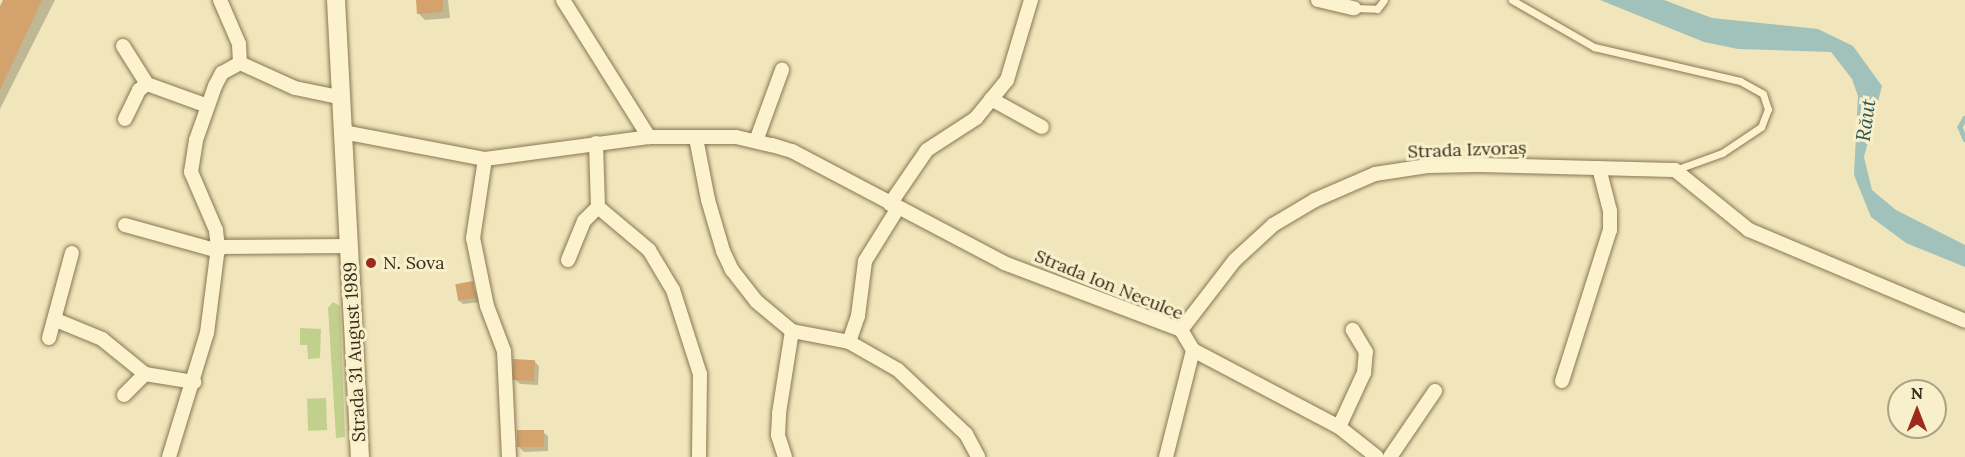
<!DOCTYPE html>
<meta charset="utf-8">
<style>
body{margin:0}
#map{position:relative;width:1965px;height:457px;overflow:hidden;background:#f1e6bb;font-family:Lora,serif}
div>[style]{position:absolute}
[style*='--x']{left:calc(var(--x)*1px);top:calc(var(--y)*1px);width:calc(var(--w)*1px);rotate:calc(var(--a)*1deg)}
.green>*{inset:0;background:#c2d08e;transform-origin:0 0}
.water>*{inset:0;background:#a0c2bb}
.shadow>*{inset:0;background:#0003}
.stream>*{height:4.5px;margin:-2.25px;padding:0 2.25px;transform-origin:2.25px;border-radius:2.25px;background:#a0c2bb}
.building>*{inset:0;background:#d3a26d;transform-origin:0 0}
.roads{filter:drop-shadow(0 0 2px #8a7653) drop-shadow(0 0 2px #8a7653)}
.service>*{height:7px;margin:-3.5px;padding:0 3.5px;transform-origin:3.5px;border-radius:3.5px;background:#fcf3ce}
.minor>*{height:14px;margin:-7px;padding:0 7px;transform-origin:7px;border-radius:7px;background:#fcf3ce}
.secondary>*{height:18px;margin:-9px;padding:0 9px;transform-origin:9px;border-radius:9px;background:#fcf3ce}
.dots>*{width:16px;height:16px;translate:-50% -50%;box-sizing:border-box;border:3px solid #f8f0cb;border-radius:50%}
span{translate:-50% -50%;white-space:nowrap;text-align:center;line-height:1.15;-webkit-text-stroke:6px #f8f0cb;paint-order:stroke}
.street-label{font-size:18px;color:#372b1a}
.poi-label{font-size:18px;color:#372b1a}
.left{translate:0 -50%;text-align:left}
.water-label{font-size:20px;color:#285759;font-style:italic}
.north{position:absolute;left:1887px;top:379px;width:60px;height:60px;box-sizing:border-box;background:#f8f0cb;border:2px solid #aba184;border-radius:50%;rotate:0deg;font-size:16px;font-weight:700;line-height:24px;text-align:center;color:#372b1a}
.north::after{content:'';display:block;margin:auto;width:21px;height:27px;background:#9e2a1e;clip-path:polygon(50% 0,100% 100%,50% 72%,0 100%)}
</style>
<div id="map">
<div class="green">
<div style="clip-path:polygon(333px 302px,340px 306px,345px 437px,336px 438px,328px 308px)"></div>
<div style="clip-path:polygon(300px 328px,321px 329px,320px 358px,308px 359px,307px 345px,300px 345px)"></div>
<div style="left:326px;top:398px;width:32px;height:19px;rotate:88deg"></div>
</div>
<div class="water">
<div style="clip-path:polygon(1600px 0,1664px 0,1712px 18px,1818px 29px,1853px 46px,1882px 86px,1864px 157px,1872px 190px,1896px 210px,1965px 245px,1965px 267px,1906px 243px,1871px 217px,1854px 175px,1858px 96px,1852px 79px,1831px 52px,1738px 49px,1704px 42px)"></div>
</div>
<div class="shadow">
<div style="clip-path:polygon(4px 0,55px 0,0 109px,0 9px)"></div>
<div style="clip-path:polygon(417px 0,448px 0,450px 18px,425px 20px,418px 13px)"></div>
<div style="clip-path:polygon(472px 283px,480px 302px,463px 304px,458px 300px)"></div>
<div style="clip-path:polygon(534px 361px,539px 366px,538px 385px,520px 384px,516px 380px)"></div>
<div style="clip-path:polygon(543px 432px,548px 436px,548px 451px,524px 452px,519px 447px)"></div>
</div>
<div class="stream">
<div style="--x:1965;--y:118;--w:10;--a:119"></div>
<div style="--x:1960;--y:127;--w:13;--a:67"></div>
</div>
<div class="building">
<div style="clip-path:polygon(3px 0,42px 0,0 90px,0 6px)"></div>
<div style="clip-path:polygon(416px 0,443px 0,443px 12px,417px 14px)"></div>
<div style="left:473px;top:281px;width:17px;height:18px;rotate:80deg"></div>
<div style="left:513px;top:359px;width:22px;height:21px;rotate:3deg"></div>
<div style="left:544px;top:430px;width:17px;height:27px;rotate:90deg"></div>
</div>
<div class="roads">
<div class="service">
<div style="--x:1512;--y:0;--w:95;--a:29.8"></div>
<div style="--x:1594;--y:47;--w:150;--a:13.1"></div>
<div style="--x:1740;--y:81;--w:26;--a:29"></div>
<div style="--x:1763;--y:94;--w:16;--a:72"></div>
<div style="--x:1768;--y:109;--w:19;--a:111"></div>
<div style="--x:1761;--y:127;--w:47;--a:146.3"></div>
<div style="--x:1722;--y:153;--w:50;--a:160.1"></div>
<div style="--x:1354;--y:8;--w:23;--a:2"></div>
<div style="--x:1377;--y:9;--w:11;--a:-52"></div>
</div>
<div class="minor">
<div style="--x:220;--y:0;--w:48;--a:66.6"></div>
<div style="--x:239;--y:44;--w:19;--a:87"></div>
<div style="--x:563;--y:0;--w:162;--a:57.9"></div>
<div style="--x:1318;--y:0;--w:37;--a:13"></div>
<div style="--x:123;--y:46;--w:45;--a:57.7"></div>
<div style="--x:240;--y:63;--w:60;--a:24.4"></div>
<div style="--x:295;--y:88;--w:45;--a:11.6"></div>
<div style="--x:991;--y:99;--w:58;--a:28.8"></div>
<div style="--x:125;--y:119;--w:32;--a:-64"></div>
<div style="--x:139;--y:90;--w:10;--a:-37"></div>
<div style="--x:147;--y:84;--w:62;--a:19.9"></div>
<div style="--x:343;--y:132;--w:145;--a:10.8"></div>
<div style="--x:485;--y:159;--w:165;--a:-7.6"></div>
<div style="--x:649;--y:137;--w:87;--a:0"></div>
<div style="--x:736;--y:137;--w:37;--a:13"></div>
<div style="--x:772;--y:145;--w:21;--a:17"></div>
<div style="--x:792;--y:151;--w:240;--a:27.8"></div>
<div style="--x:1004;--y:263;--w:189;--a:20.7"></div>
<div style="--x:1181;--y:330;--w:23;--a:59"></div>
<div style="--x:1193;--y:350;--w:165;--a:27.8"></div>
<div style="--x:1339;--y:427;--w:48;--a:38.3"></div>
<div style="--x:696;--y:138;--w:63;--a:79"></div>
<div style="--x:708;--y:200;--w:53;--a:73.6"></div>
<div style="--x:723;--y:251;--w:21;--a:65"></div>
<div style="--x:732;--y:270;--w:39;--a:52"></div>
<div style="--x:756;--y:301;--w:47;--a:39.8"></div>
<div style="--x:792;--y:331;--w:58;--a:10.9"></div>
<div style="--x:849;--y:342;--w:56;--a:29.7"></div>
<div style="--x:898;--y:370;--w:93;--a:43.3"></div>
<div style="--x:966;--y:434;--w:26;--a:62"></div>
<div style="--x:756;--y:141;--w:76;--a:-69.9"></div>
<div style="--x:485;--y:159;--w:80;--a:98.6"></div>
<div style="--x:473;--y:238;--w:69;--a:78.4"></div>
<div style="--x:487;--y:306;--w:48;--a:69.3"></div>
<div style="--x:504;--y:351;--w:106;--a:87.3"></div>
<div style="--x:890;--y:204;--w:65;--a:-55.6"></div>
<div style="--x:927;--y:150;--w:59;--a:-33.1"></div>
<div style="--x:976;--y:118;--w:49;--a:-50.8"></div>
<div style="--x:1007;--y:80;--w:84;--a:-73.3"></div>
<div style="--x:598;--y:207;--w:67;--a:40.1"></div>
<div style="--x:649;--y:250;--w:47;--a:59"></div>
<div style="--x:673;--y:290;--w:88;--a:72.2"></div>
<div style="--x:700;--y:374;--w:83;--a:90.7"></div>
<div style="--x:125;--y:225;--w:97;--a:15.6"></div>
<div style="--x:218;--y:247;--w:131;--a:-0.4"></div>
<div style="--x:568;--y:260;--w:42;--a:-67.7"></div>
<div style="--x:584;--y:221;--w:20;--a:-45"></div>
<div style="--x:598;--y:207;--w:64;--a:-91.8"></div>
<div style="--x:56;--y:320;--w:50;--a:22.4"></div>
<div style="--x:102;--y:339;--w:55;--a:39.1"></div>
<div style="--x:145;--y:374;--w:50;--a:9.3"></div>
<div style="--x:1181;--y:330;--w:88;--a:-52.4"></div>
<div style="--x:1235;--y:260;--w:52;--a:-42.6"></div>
<div style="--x:1273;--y:225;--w:49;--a:-30.8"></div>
<div style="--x:1315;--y:200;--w:65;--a:-23.4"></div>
<div style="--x:1375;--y:174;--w:53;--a:-8.7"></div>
<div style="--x:1427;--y:166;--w:51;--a:-1.1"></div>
<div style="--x:1478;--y:165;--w:197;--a:1.5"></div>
<div style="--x:1675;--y:170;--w:95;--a:39"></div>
<div style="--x:1749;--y:230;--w:234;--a:22.8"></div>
<div style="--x:49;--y:338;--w:88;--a:-74.9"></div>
<div style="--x:849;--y:342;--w:28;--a:-71"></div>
<div style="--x:858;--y:316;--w:55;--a:-82.7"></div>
<div style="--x:865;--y:261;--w:62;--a:-58.1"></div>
<div style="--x:1562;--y:381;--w:158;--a:-72.4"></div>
<div style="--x:1610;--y:230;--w:19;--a:-90"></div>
<div style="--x:1610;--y:211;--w:44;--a:-104.3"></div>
<div style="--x:124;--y:395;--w:30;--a:-45"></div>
<div style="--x:1339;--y:427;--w:60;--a:-65.2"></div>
<div style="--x:1364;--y:373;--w:21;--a:-85"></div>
<div style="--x:1366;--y:352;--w:26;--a:-121"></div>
<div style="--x:169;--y:457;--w:130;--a:-73"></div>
<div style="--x:207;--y:333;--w:87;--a:-82.7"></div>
<div style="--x:218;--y:247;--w:17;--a:-97"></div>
<div style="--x:216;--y:230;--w:63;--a:-113.3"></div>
<div style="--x:191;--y:172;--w:32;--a:-81"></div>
<div style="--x:196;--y:140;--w:57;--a:-70.6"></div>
<div style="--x:215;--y:86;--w:15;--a:-62"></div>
<div style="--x:222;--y:73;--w:21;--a:-29"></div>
<div style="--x:785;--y:457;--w:23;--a:-108"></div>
<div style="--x:778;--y:435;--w:22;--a:-87"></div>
<div style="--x:779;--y:413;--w:83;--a:-81"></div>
<div style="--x:1166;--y:457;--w:110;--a:-75.8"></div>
<div style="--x:1390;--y:457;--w:80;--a:-55.7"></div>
</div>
<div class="secondary">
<div style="--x:336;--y:0;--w:458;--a:87"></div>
</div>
</div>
<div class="dots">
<div style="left:371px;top:263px;background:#9e2a1e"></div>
</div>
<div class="street-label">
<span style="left:1467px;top:150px;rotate:-2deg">Strada Izvoraș</span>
<span style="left:1109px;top:285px;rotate:22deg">Strada Ion Neculce</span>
<span style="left:355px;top:352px;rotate:-93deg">Strada 31 August 1989</span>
</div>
<div class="poi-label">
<span class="left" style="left:383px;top:263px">N. Sova</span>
</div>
<div class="water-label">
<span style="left:1865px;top:120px;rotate:-82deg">Răut</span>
</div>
<div class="north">N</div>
</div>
